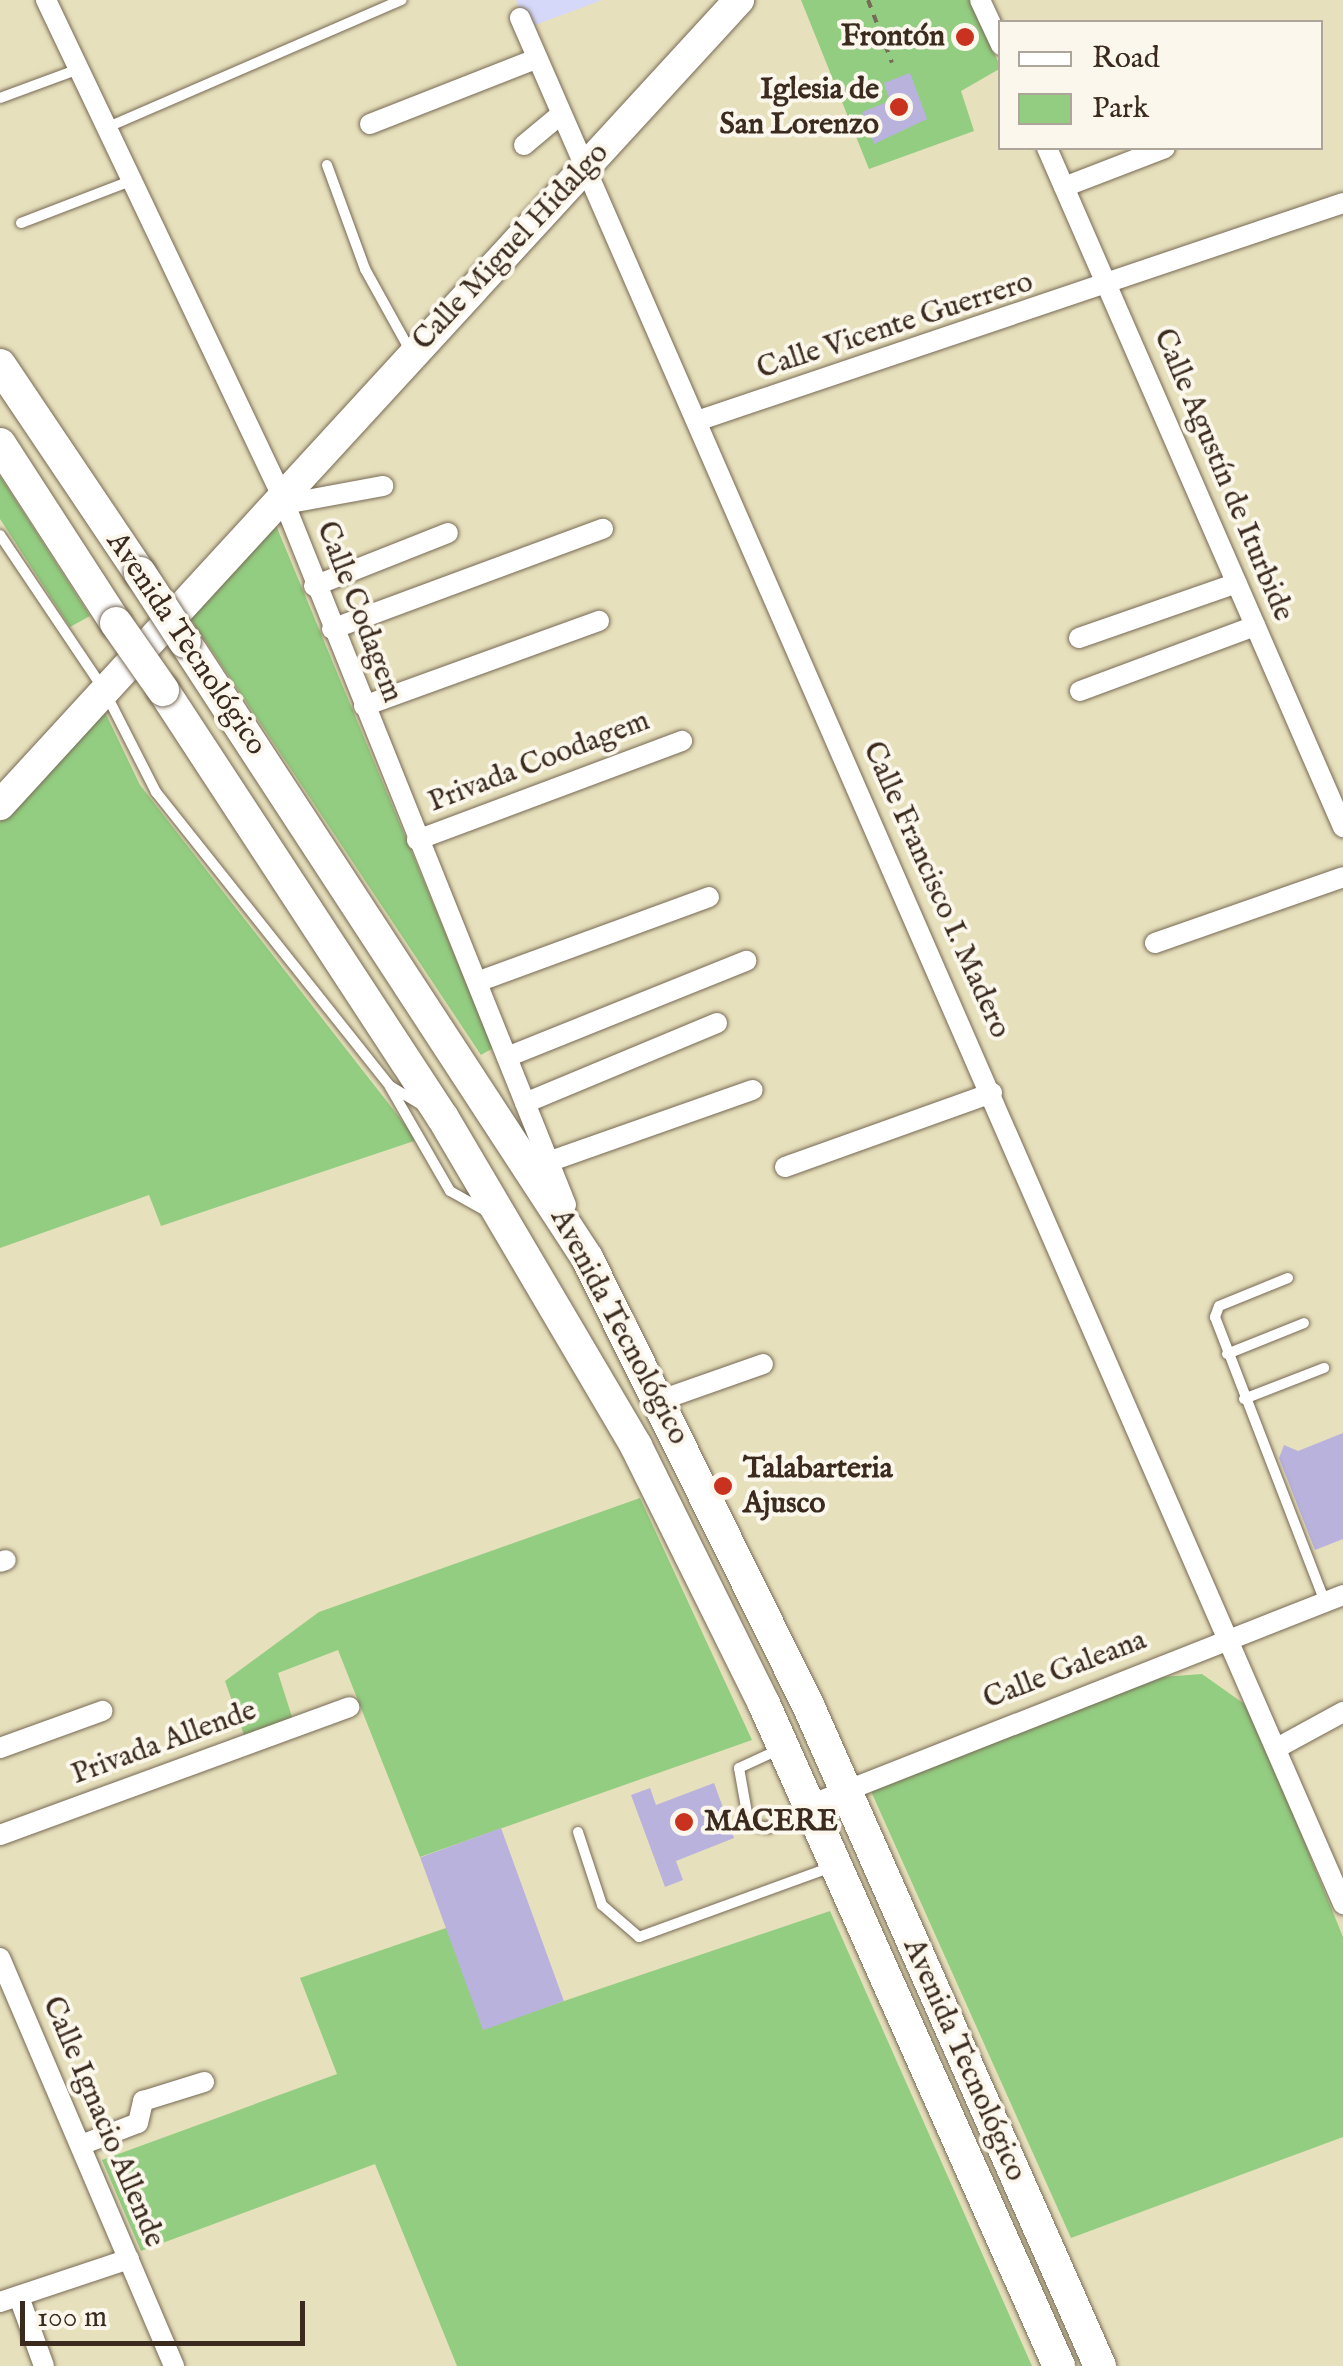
<!DOCTYPE html>
<meta charset="utf-8">
<style>
body{margin:0}
#map{position:relative;width:1343px;height:2366px;overflow:hidden;background:#e7e0bc;font-family:"IM FELL English",serif}
div>[style]{position:absolute}
[style*='--x']{left:calc(var(--x)*1px);top:calc(var(--y)*1px);width:calc(var(--w)*1px);rotate:calc(var(--a)*1deg)}
.built>*{inset:0;background:#d5d8f9}
.green>*{inset:0;background:#93cd81}
.building>*{inset:0;background:#b9b2dd;transform-origin:0 0}
.path>*{height:4px;margin-top:-2px;transform-origin:0;background:repeating-linear-gradient(90deg,#776a55 0 8px,transparent 0 16px)}
.roads{filter:drop-shadow(0 0 2px #776a55) drop-shadow(0 0 2px #776a55)}
.lane>*{height:10px;margin:-5px;padding:0 5px;transform-origin:5px;border-radius:5px;background:#fff}
.street>*{height:20px;margin:-10px;padding:0 10px;transform-origin:10px;border-radius:10px;background:#fff}
.secondary>*{height:30px;margin:-15px;padding:0 15px;transform-origin:15px;border-radius:15px;background:#fff}
.primary>*{height:32px;margin:-16px;padding:0 16px;transform-origin:16px;border-radius:16px;background:#fff}
.bridges{filter:drop-shadow(0 0 2px #776a55) drop-shadow(0 0 2px #776a55)}
.primary-bridge>*{height:32px;margin:-16px;padding:0 16px;transform-origin:16px;border-radius:16px;background:#fff}
.dots>*{width:28px;height:28px;translate:-50% -50%;box-sizing:border-box;border:5px solid #fbf7ec;border-radius:50%}
span{translate:-50% -50%;white-space:nowrap;text-align:center;line-height:1.15;-webkit-text-stroke:8px #fbf7ec;paint-order:stroke}
.poi-label{font-size:30px;color:#3b2a1e;font-weight:700}
.right{translate:-100% -50%;text-align:right}
.left{translate:0 -50%;text-align:left}
.street-label{font-size:30px;color:#3b2a1e}
.legend{position:absolute;left:998px;top:20px;width:325px;height:130px;box-sizing:border-box;background:#fbf7ec;border:2px solid #aea59a;margin:0;padding:12px 18px;list-style:none;font-size:30px;color:#3b2a1e}
.legend li{display:flex;align-items:center;gap:20px;height:50px}
.legend b{width:50px;border:2px solid #aea59a}
.scale{position:absolute;left:20px;top:2301px;width:285px;height:45px;box-sizing:border-box;border:5px solid #3b2a1e;border-top:0;padding-left:12px;font-size:30px;line-height:35px;white-space:nowrap;color:#3b2a1e;-webkit-text-stroke:8px #fbf7ec;paint-order:stroke}
</style>
<div id="map">
<div class="built">
<div style="clip-path:polygon(516px 0,602px 0,527px 28px)"></div>
</div>
<div class="green">
<div style="clip-path:polygon(801px 0,970px 0,1001px 68px,961px 91px,974px 131px,869px 169px)"></div>
<div style="clip-path:polygon(0 476px,90px 616px,70px 627px,0 519px)"></div>
<div style="clip-path:polygon(275px 523px,493px 1048px,481px 1055px,189px 616px)"></div>
<div style="clip-path:polygon(104px 710px,140px 785px,417px 1140px,161px 1226px,149px 1195px,0 1248px,0 822px)"></div>
<div style="clip-path:polygon(640px 1498px,752px 1740px,420px 1857px,338px 1650px,278px 1673px,293px 1720px,245px 1738px,225px 1681px,319px 1612px)"></div>
<div style="clip-path:polygon(1202px 1674px,1250px 1708px,1343px 1937px,1343px 2137px,1071px 2238px,870px 1789px,1162px 1677px)"></div>
<div style="clip-path:polygon(830px 1911px,1032px 2366px,457px 2366px,375px 2164px,141px 2251px,102px 2160px,337px 2074px,300px 1978px,449px 1927px,490px 2026px)"></div>
</div>
<div class="building">
<div style="clip-path:polygon(910px 73px,927px 119px,874px 144px,862px 112px,890px 101px,884px 83px)"></div>
<div style="clip-path:polygon(1343px 1433px,1343px 1539px,1315px 1550px,1279px 1458px,1284px 1445px,1298px 1451px)"></div>
<div style="clip-path:polygon(714px 1783px,734px 1838px,676px 1861px,683px 1880px,665px 1887px,631px 1795px,650px 1788px,656px 1805px)"></div>
<div style="left:501px;top:1828px;width:184px;height:86px;rotate:70deg"></div>
</div>
<div class="path">
<div style="--x:868;--y:0;--w:67;--a:69.1"></div>
</div>
<div class="roads">
<div class="lane">
<div style="--x:0;--y:98;--w:84;--a:-20.2"></div>
<div style="--x:108;--y:127;--w:320;--a:-23.4"></div>
<div style="--x:327;--y:165;--w:111;--a:69.9"></div>
<div style="--x:365;--y:269;--w:95;--a:61"></div>
<div style="--x:21;--y:223;--w:120;--a:-21"></div>
<div style="--x:0;--y:535;--w:184;--a:56.1"></div>
<div style="--x:103;--y:688;--w:117;--a:63"></div>
<div style="--x:156;--y:792;--w:376;--a:51.5"></div>
<div style="--x:390;--y:1086;--w:35;--a:31"></div>
<div style="--x:390;--y:1087;--w:120;--a:60"></div>
<div style="--x:450;--y:1191;--w:47;--a:29.3"></div>
<div style="--x:1288;--y:1278;--w:74;--a:157.9"></div>
<div style="--x:1219;--y:1306;--w:12;--a:110"></div>
<div style="--x:1215;--y:1317;--w:305;--a:68.9"></div>
<div style="--x:1227;--y:1354;--w:83;--a:-21.9"></div>
<div style="--x:1244;--y:1399;--w:86;--a:-21.2"></div>
<div style="--x:778;--y:1750;--w:43;--a:155.2"></div>
<div style="--x:739;--y:1768;--w:57;--a:79.9"></div>
<div style="--x:749;--y:1824;--w:19;--a:12"></div>
<div style="--x:768;--y:1828;--w:40;--a:-28"></div>
<div style="--x:578;--y:1832;--w:77;--a:71.8"></div>
<div style="--x:602;--y:1905;--w:49;--a:40.9"></div>
<div style="--x:639;--y:1937;--w:204;--a:-20"></div>
</div>
<div class="street">
<div style="--x:46;--y:0;--w:545;--a:64.56"></div>
<div style="--x:280;--y:492;--w:768;--a:68.14"></div>
<div style="--x:980;--y:0;--w:50;--a:65"></div>
<div style="--x:520;--y:18;--w:2058;--a:66.42"></div>
<div style="--x:370;--y:124;--w:178;--a:-21.4"></div>
<div style="--x:524;--y:145;--w:47;--a:-39.8"></div>
<div style="--x:1047;--y:148;--w:741;--a:66.45"></div>
<div style="--x:1064;--y:187;--w:108;--a:-21.1"></div>
<div style="--x:697;--y:421;--w:682;--a:-18.65"></div>
<div style="--x:285;--y:504;--w:100;--a:-10.4"></div>
<div style="--x:314;--y:586;--w:144;--a:-21.6"></div>
<div style="--x:332;--y:629;--w:289;--a:-20.3"></div>
<div style="--x:1079;--y:638;--w:167;--a:-19.2"></div>
<div style="--x:1080;--y:691;--w:187;--a:-20.4"></div>
<div style="--x:364;--y:706;--w:250;--a:-19.9"></div>
<div style="--x:417;--y:840;--w:283;--a:-20.5"></div>
<div style="--x:1155;--y:943;--w:199;--a:-19.3"></div>
<div style="--x:477;--y:982;--w:247;--a:-20.1"></div>
<div style="--x:507;--y:1057;--w:258;--a:-21.9"></div>
<div style="--x:525;--y:1103;--w:208;--a:-22.6"></div>
<div style="--x:548;--y:1162;--w:217;--a:-19.4"></div>
<div style="--x:785;--y:1167;--w:220;--a:-19.7"></div>
<div style="--x:661;--y:1400;--w:108;--a:-19.4"></div>
<div style="--x:0;--y:1562;--w:6;--a:-18"></div>
<div style="--x:0;--y:1748;--w:109;--a:-19.9"></div>
<div style="--x:1277;--y:1748;--w:75;--a:-28.6"></div>
<div style="--x:810;--y:1805;--w:573;--a:-21.5"></div>
<div style="--x:0;--y:1835;--w:372;--a:-20.1"></div>
<div style="--x:0;--y:1958;--w:444;--a:66.9"></div>
<div style="--x:81;--y:2145;--w:61;--a:-21.1"></div>
<div style="--x:138;--y:2123;--w:23;--a:-77"></div>
<div style="--x:143;--y:2101;--w:64;--a:-17.3"></div>
<div style="--x:19;--y:2297;--w:73;--a:70.1"></div>
<div style="--x:0;--y:2302;--w:136;--a:-18.4"></div>
</div>
<div class="secondary">
<div style="--x:0;--y:805;--w:1093;--a:-47.45"></div>
</div>
<div class="primary">
<div style="--x:0;--y:365;--w:251;--a:56.1"></div>
<div style="--x:0;--y:444;--w:213;--a:57.1"></div>
<div style="--x:185;--y:642;--w:736;--a:56.87"></div>
<div style="--x:587;--y:1258;--w:499;--a:63.7"></div>
<div style="--x:808;--y:1705;--w:723;--a:66.17"></div>
<div style="--x:163;--y:690;--w:511;--a:56.81"></div>
<div style="--x:443;--y:1118;--w:381;--a:59.5"></div>
<div style="--x:636;--y:1446;--w:288;--a:63.6"></div>
<div style="--x:764;--y:1704;--w:725;--a:65.98"></div>
</div>
</div>
<div class="bridges">
<div class="primary-bridge">
<div style="--x:140;--y:573;--w:82;--a:56.9"></div>
<div style="--x:116;--y:623;--w:82;--a:55"></div>
</div>
</div>
<div class="dots">
<div style="left:965px;top:37px;background:#c8321e"></div>
<div style="left:899px;top:107px;background:#c8321e"></div>
<div style="left:723px;top:1486px;background:#c8321e"></div>
<div style="left:684px;top:1822px;background:#c8321e"></div>
</div>
<div class="poi-label">
<span class="right" style="left:945px;top:37px">Frontón</span>
<span class="right" style="left:879px;top:107px">Iglesia de<br>San Lorenzo</span>
<span class="left" style="left:743px;top:1486px">Talabarteria<br>Ajusco</span>
<span class="left" style="left:704px;top:1822px">MACERE</span>
</div>
<div class="street-label">
<span style="left:511px;top:247px;rotate:-47deg">Calle Miguel Hidalgo</span>
<span style="left:895px;top:326px;rotate:-18deg">Calle Vicente Guerrero</span>
<span style="left:1223px;top:475px;rotate:67deg">Calle Agustín de Iturbide</span>
<span style="left:359px;top:612px;rotate:69deg">Calle Codagem</span>
<span style="left:186px;top:644px;rotate:56deg">Avenida Tecnológico</span>
<span style="left:539px;top:762px;rotate:-21deg">Privada Coodagem</span>
<span style="left:936px;top:890px;rotate:66deg">Calle Francisco I. Madero</span>
<span style="left:619px;top:1327px;rotate:62deg">Avenida Tecnológico</span>
<span style="left:1065px;top:1670px;rotate:-21deg">Calle Galeana</span>
<span style="left:164px;top:1743px;rotate:-20deg">Privada Allende</span>
<span style="left:964px;top:2060px;rotate:66deg">Avenida Tecnológico</span>
<span style="left:103px;top:2122px;rotate:67deg">Calle Ignacio Allende</span>
</div>
<ul class="legend">
<li><b style="height:12px;background:#fff"></b>Road</li>
<li><b style="height:28px;background:#93cd81"></b>Park</li>
</ul>
<div class="scale">100 m</div>
</div>
